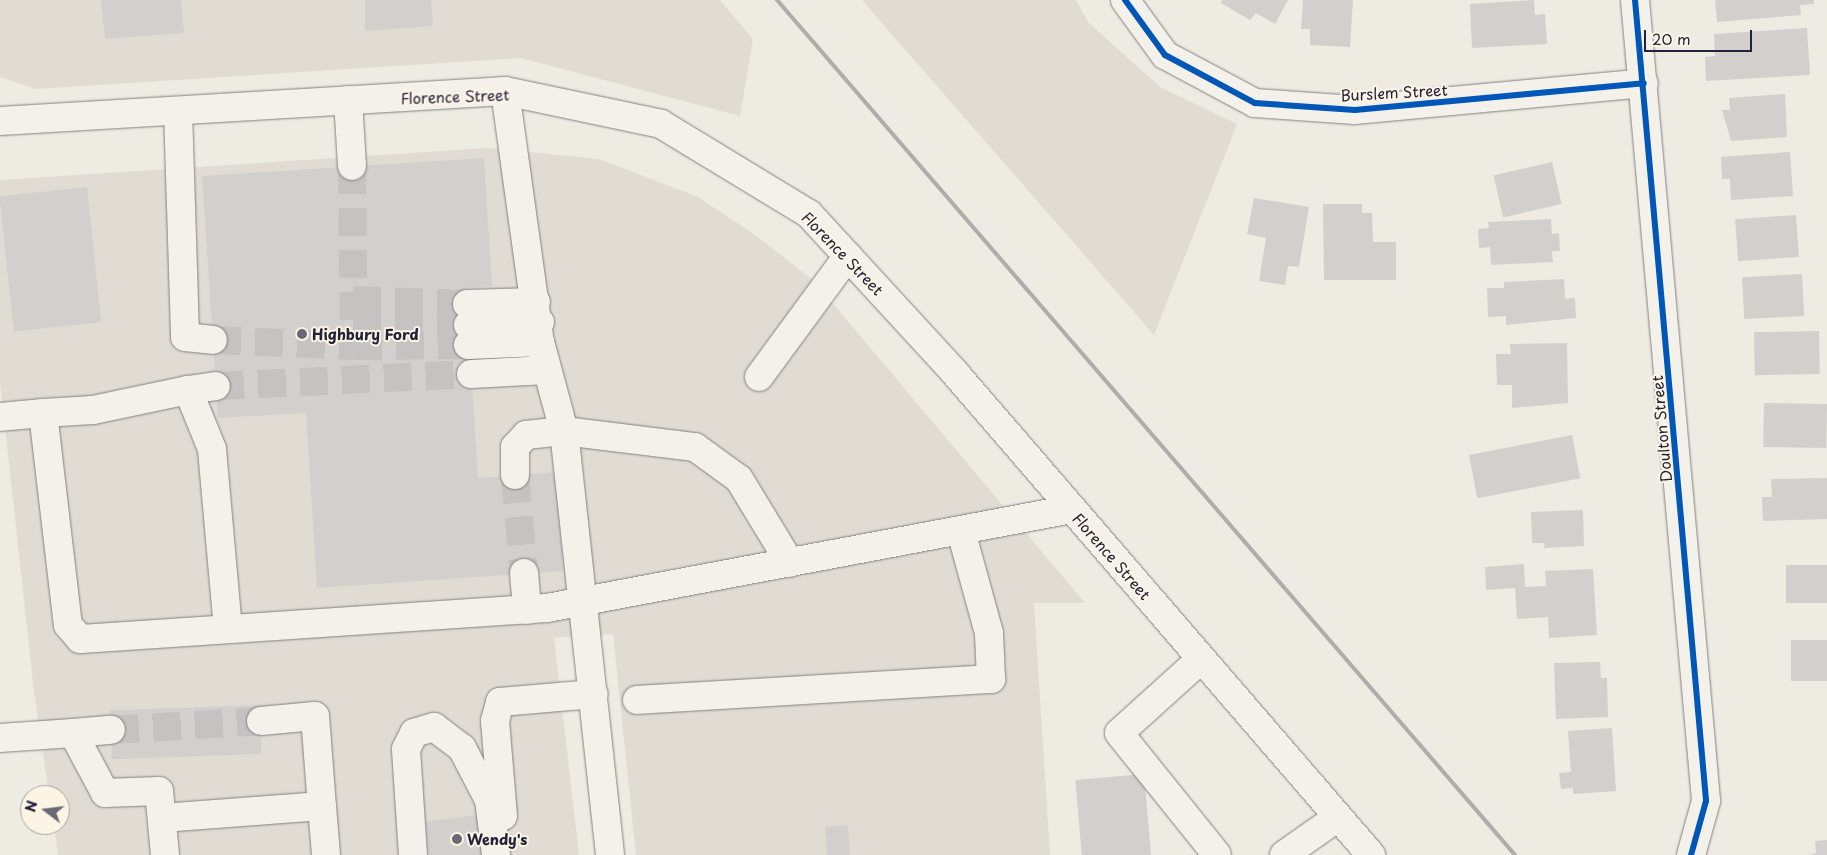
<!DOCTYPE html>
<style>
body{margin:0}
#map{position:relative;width:1827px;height:855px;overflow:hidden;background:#eeebe3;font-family:"Playpen Sans",sans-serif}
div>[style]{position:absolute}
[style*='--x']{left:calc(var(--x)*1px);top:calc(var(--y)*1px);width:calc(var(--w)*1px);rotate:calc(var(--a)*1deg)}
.built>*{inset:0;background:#e0dcd4}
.green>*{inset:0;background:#e0dcd3}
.building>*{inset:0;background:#d2d0cc;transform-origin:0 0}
.minor-tunnel>*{height:28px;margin-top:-14px;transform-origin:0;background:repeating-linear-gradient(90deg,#c5c3c1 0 28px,transparent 0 42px)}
.roads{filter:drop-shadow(0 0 1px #828182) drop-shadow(0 0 1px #828182)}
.minor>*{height:28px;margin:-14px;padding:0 14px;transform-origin:14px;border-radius:14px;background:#f4f1eb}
.major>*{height:28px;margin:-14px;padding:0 14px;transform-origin:14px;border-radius:14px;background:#f4f1eb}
.rail>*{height:4px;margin:-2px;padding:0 2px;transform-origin:2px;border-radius:2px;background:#afadac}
.cycleway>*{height:6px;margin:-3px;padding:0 3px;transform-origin:3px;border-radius:3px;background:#0057b8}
.dots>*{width:14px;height:14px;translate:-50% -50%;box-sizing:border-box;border:2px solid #fcf5e5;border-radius:50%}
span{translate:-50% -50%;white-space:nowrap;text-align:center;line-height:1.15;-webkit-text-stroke:4px #fcf5e5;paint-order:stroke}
.street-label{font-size:15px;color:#22223b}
.poi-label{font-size:15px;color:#22223b;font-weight:700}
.left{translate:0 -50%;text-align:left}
.north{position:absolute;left:20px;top:785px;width:50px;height:50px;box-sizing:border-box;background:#fcf5e5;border:1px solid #a5a1a1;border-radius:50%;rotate:285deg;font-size:14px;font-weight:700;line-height:20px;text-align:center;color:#22223b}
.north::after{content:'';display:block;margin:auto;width:18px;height:22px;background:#696876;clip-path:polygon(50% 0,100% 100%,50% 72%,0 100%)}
.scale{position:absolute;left:1644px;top:30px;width:108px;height:22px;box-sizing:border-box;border:2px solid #22223b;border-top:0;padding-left:6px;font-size:15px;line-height:18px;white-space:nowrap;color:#22223b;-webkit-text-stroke:4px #fcf5e5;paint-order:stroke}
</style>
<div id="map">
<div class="built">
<div style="clip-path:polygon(0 0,720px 0,753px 39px,740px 116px,521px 58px,36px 89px,0 77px)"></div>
<div style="clip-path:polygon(488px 148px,599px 159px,698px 197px,754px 234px,814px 281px,1085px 603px,1034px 603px,1050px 855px,636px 855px,613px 634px,554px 638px,579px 855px,58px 855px,54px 825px,60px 825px,60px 795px,49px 795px,34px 691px,0 382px,0 180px)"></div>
</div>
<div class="green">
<div style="clip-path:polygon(862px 0,1076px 0,1088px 22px,1160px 87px,1237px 124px,1154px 335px)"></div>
</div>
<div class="building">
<div style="clip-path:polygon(101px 0,181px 0,184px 33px,105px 39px)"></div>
<div style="clip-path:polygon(365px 0,431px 0,433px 26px,365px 31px)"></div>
<div style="clip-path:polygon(1222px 0,1288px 0,1275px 24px,1256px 13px,1250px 20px,1221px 3px)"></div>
<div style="clip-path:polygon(1303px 0,1353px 0,1350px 47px,1310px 45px,1310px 29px,1301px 29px)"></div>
<div style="clip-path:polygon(1534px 0,1535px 15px,1545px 14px,1547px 44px,1472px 48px,1470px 4px)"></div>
<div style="clip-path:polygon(1715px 0,1814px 0,1814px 4px,1800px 5px,1801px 15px,1717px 22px)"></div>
<div style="clip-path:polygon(1807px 28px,1810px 75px,1706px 81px,1705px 57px,1715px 56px,1714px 34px)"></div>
<div style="clip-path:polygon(1785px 94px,1787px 137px,1731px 141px,1722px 110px,1730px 110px,1729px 98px)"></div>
<div style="clip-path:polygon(1790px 152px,1793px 196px,1731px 200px,1730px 179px,1722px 179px,1721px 157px)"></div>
<div style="clip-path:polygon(484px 158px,492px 286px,466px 288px,478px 478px,557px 472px,563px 571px,317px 588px,306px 413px,218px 418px,202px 176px)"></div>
<div style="left:1552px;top:162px;width:43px;height:60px;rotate:77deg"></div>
<div style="left:87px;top:187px;width:136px;height:88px;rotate:84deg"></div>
<div style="clip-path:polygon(1254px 198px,1309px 207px,1299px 267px,1288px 266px,1285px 285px,1259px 281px,1266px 238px,1247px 234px)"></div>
<div style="clip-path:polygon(1323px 204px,1362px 204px,1362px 213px,1372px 213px,1373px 242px,1396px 242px,1396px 280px,1324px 280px)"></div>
<div style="left:1796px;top:215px;width:42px;height:61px;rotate:86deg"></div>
<div style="clip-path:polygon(1551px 219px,1552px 234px,1559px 233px,1560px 251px,1552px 251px,1553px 262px,1491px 265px,1490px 247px,1479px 248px,1478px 229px,1489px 228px,1488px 222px)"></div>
<div style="left:1802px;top:274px;width:42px;height:60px;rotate:87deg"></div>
<div style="clip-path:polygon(1564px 279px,1565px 299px,1575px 298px,1576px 318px,1506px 325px,1506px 316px,1488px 317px,1487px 288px,1504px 288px,1504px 282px)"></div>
<div style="left:1819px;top:331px;width:43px;height:65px;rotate:89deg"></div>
<div style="clip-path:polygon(1567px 343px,1568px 403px,1512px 408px,1512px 385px,1497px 385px,1496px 354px,1511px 354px,1510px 344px)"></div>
<div style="left:1827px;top:404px;width:44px;height:63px;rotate:91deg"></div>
<div style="left:1572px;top:435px;width:44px;height:105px;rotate:79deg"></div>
<div style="clip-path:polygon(1827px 478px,1827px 519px,1763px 521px,1762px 497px,1772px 497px,1771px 479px)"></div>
<div style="clip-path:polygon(1583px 510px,1584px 546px,1544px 548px,1545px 543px,1532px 543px,1531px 512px)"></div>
<div style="clip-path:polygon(1524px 564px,1525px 587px,1546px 586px,1545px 571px,1593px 569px,1597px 635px,1549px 638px,1548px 617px,1517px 619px,1515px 588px,1486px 590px,1485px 567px)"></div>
<div style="left:1786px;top:565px;width:41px;height:38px"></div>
<div style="left:1827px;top:640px;width:41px;height:36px;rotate:90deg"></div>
<div style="clip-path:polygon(1600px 662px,1601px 678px,1607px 678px,1608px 717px,1556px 719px,1554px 663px)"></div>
<div style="left:260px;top:705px;width:49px;height:150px;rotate:88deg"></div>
<div style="clip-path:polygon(1612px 728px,1616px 791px,1573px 794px,1573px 788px,1561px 789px,1559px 773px,1571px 772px,1568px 731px)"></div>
<div style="left:1144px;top:774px;width:81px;height:69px;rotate:85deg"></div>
<div style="clip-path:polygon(484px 814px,489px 855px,429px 855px,424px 822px)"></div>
<div style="left:848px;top:825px;width:30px;height:23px;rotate:86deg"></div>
<div style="clip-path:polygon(1827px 840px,1827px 855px,1810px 855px,1816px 853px,1815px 841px)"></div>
</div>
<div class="minor-tunnel">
<div style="--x:352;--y:166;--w:180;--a:89.4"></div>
<div style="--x:353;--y:300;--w:114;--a:2"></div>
<div style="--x:353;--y:322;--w:115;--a:1.5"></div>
<div style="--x:213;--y:340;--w:141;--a:2.4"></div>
<div style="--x:354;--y:346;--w:114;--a:-0.5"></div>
<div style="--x:216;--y:386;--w:255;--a:-2.7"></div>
<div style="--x:515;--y:475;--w:98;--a:84.8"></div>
<div style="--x:111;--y:730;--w:150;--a:-3.4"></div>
</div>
<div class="roads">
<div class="minor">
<div style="--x:1125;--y:0;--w:68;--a:54"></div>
<div style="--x:1165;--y:55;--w:102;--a:28.1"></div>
<div style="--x:1255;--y:103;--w:100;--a:4"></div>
<div style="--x:1355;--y:110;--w:290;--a:-5.3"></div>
<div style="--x:1635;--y:0;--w:804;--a:84.93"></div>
<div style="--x:1706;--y:801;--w:56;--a:105.5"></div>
<div style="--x:505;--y:91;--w:253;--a:82.1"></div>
<div style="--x:540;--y:342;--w:92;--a:74.9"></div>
<div style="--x:564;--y:431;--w:132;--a:7"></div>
<div style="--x:695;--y:447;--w:54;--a:36"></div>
<div style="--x:739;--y:479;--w:98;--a:58.7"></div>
<div style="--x:348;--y:100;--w:66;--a:86.5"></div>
<div style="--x:178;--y:111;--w:226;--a:88.2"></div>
<div style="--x:185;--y:337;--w:28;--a:6"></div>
<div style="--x:467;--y:304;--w:69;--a:-1.7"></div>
<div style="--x:468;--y:325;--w:72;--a:-2.4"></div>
<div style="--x:468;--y:345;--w:72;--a:-2.4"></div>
<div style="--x:471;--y:374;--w:76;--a:-3"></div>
<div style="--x:759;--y:377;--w:150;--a:-53.7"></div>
<div style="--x:188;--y:390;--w:28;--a:-8"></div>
<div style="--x:0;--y:417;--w:43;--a:-5.3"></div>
<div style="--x:515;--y:475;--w:28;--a:-90"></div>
<div style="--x:515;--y:447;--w:16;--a:-47"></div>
<div style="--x:526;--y:435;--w:38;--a:-6"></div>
<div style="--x:564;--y:431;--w:426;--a:83.8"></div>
<div style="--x:524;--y:573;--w:37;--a:85"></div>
<div style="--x:228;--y:629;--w:181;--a:-95.1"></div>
<div style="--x:212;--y:449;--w:64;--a:-112.1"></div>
<div style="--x:188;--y:390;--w:97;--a:168.1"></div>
<div style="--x:93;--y:410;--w:50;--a:176.6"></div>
<div style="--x:43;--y:413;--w:213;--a:83.3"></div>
<div style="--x:68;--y:625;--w:18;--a:49"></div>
<div style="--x:80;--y:639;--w:468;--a:-3.8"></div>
<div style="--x:547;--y:608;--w:534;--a:-10.68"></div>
<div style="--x:1201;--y:659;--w:110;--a:137.9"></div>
<div style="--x:1119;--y:733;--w:156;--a:51.2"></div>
<div style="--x:637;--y:700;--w:355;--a:-3.4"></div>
<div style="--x:991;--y:679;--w:46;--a:-92.5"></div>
<div style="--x:989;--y:633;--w:106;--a:-105.4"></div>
<div style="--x:261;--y:721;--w:54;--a:-5.3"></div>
<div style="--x:315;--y:716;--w:90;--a:85.6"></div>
<div style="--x:73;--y:733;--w:38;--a:-5"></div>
<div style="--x:0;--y:738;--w:73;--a:-3.9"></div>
<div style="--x:73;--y:733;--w:68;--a:61.9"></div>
<div style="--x:105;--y:793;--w:54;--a:-2.1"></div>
<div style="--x:159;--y:791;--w:64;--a:84.6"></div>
<div style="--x:503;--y:816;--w:95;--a:-94.8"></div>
<div style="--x:495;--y:721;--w:20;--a:-75"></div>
<div style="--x:500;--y:702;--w:94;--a:-4.9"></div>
<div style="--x:162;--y:818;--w:160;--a:-4.3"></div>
<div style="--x:322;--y:806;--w:49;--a:85.3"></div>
<div style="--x:413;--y:855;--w:106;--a:-93.8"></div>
<div style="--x:406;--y:749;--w:18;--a:-63"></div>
<div style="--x:414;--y:733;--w:21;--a:-17"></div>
<div style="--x:434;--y:727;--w:35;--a:37"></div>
<div style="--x:462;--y:748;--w:59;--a:62.6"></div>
<div style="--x:489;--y:800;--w:55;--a:82.7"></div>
<div style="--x:1284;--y:855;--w:66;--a:-35.1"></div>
</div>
<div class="major">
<div style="--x:0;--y:121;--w:506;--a:-3.4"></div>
<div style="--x:505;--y:91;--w:159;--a:11.9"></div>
<div style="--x:661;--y:124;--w:173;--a:31.3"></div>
<div style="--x:809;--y:214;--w:216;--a:47.4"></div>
<div style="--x:955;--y:373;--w:637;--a:49.2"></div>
</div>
</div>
<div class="rail">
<div style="--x:777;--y:0;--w:1129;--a:49.2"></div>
</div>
<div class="cycleway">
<div style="--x:1125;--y:0;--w:68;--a:54"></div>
<div style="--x:1165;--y:55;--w:102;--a:28.1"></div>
<div style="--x:1255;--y:103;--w:100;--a:4"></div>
<div style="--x:1355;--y:110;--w:290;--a:-5.3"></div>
<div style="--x:1635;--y:0;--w:804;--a:84.93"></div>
<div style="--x:1706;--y:801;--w:56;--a:105.5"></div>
</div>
<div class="dots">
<div style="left:302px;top:334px;background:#696876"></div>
<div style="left:457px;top:839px;background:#696876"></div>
</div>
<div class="street-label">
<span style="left:1394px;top:92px;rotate:-3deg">Burslem Street</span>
<span style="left:455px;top:96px;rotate:-2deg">Florence Street</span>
<span style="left:843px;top:253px;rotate:46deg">Florence Street</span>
<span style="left:1661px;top:429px;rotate:-95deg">Doulton Street</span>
<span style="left:1112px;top:556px;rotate:49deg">Florence Street</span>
</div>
<div class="poi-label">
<span class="left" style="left:312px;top:334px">Highbury Ford</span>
<span class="left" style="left:467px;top:839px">Wendy's</span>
</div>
<div class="north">N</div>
<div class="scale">20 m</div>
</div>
